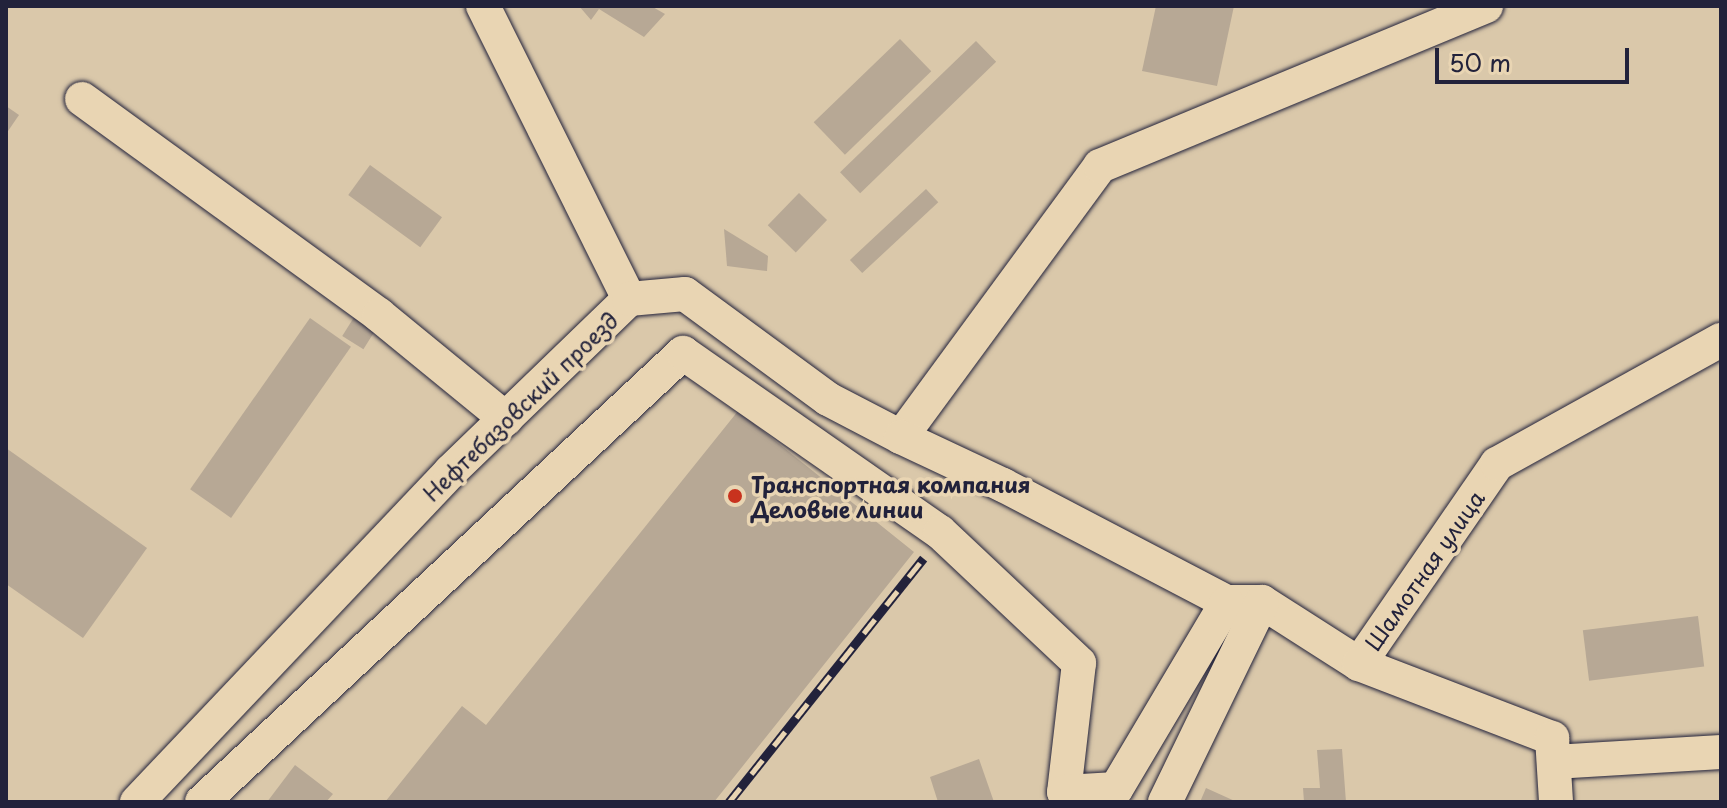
<!DOCTYPE html>
<meta charset="utf-8">
<style>
body{margin:0}
#map{position:relative;width:1727px;height:808px;overflow:hidden;background:#e9d5b3;font-family:"Playpen Sans",sans-serif}
div>[style]{position:absolute}
[style*='--x']{left:calc(var(--x)*1px);top:calc(var(--y)*1px);width:calc(var(--w)*1px);rotate:calc(var(--a)*1deg)}
.built>*{inset:0;background:#dac8aa;transform-origin:0 0}
.building>*{inset:0;background:#b7a895;transform-origin:0 0}
.roads{filter:drop-shadow(0 0 2px #22223b) drop-shadow(0 0 2px #22223b)}
.minor>*{height:34px;margin:-17px;padding:0 17px;transform-origin:17px;border-radius:17px;background:#e9d5b3}
.rail>*{height:9px;margin-top:-4.5px;transform-origin:0;background:repeating-linear-gradient(90deg,#e9d5b3 0 18px,#22223b 0 36px);box-sizing:border-box;border-block:2px solid #22223b}
.dots>*{width:22px;height:22px;translate:-50% -50%;box-sizing:border-box;border:4px solid #e9d5b3;border-radius:50%}
span{translate:-50% -50%;white-space:nowrap;text-align:center;line-height:1.15;-webkit-text-stroke:7px #e9d5b3;paint-order:stroke}
.street-label{font-size:22px;color:#22223b}
.poi-label{font-size:22px;color:#22223b;font-weight:700}
.left{translate:0 -50%;text-align:left}
.frame{position:absolute;inset:0;border:8px solid #22223b;pointer-events:none}
.scale{position:absolute;left:1435px;top:48px;width:194px;height:36px;box-sizing:border-box;border:4px solid #22223b;border-top:0;padding-left:10px;font-size:24px;line-height:28px;white-space:nowrap;color:#22223b;-webkit-text-stroke:6px #e9d5b3;paint-order:stroke}
</style>
<div id="map">
<div class="built">
<div style="left:6px;top:6px;width:1715px;height:796px"></div>
</div>
<div class="building">
<div style="clip-path:polygon(579px 6px,651px 6px,665px 14px,644px 37px,599px 9px,591px 20px)"></div>
<div style="clip-path:polygon(1156px 6px,1234px 6px,1217px 86px,1142px 71px)"></div>
<div style="left:900px;top:39px;width:45px;height:120px;rotate:46deg"></div>
<div style="left:976px;top:41px;width:29px;height:189px;rotate:46deg"></div>
<div style="clip-path:polygon(6px 106px,19px 115px,6px 134px)"></div>
<div style="left:370px;top:165px;width:89px;height:37px;rotate:36deg"></div>
<div style="left:926px;top:189px;width:18px;height:104px;rotate:47deg"></div>
<div style="left:799px;top:193px;width:39px;height:45px;rotate:44deg"></div>
<div style="clip-path:polygon(724px 229px,768px 256px,767px 271px,727px 266px)"></div>
<div style="left:356px;top:314px;width:25px;height:26px;rotate:32deg"></div>
<div style="left:310px;top:318px;width:50px;height:209px;rotate:35deg"></div>
<div style="clip-path:polygon(738px 411px,914px 552px,714px 802px,385px 802px,462px 706px,486px 725px)"></div>
<div style="clip-path:polygon(6px 448px,147px 548px,83px 638px,6px 584px)"></div>
<div style="left:1698px;top:616px;width:51px;height:116px;rotate:83deg"></div>
<div style="clip-path:polygon(1342px 749px,1346px 802px,1304px 802px,1303px 788px,1320px 788px,1317px 750px)"></div>
<div style="clip-path:polygon(979px 759px,994px 802px,938px 802px,930px 777px)"></div>
<div style="clip-path:polygon(295px 765px,333px 794px,326px 802px,267px 802px)"></div>
<div style="clip-path:polygon(1206px 788px,1237px 802px,1200px 802px)"></div>
</div>
<div class="roads">
<div class="minor">
<div style="--x:483;--y:6;--w:327;--a:63.5"></div>
<div style="--x:82;--y:99;--w:367;--a:36"></div>
<div style="--x:379;--y:315;--w:164;--a:39.3"></div>
<div style="--x:901;--y:437;--w:336;--a:-53.7"></div>
<div style="--x:1100;--y:166;--w:418;--a:-22.5"></div>
<div style="--x:1359;--y:664;--w:243;--a:-55.4"></div>
<div style="--x:1497;--y:464;--w:256;--a:-29"></div>
<div style="--x:1554;--y:762;--w:167;--a:-3.4"></div>
<div style="--x:137;--y:802;--w:455;--a:-46.5"></div>
<div style="--x:450;--y:472;--w:249;--a:-44"></div>
<div style="--x:629;--y:299;--w:56;--a:-5.1"></div>
<div style="--x:685;--y:294;--w:177;--a:36.3"></div>
<div style="--x:828;--y:399;--w:82;--a:27.5"></div>
<div style="--x:901;--y:437;--w:113;--a:25.2"></div>
<div style="--x:1003;--y:485;--w:253;--a:27.6"></div>
<div style="--x:1227;--y:602;--w:35;--a:0"></div>
<div style="--x:1262;--y:602;--w:115;--a:32.6"></div>
<div style="--x:1359;--y:664;--w:207;--a:21"></div>
<div style="--x:1552;--y:738;--w:64;--a:86.4"></div>
<div style="--x:202;--y:802;--w:658;--a:-43.03"></div>
<div style="--x:683;--y:353;--w:313;--a:34.9"></div>
<div style="--x:940;--y:532;--w:191;--a:43.3"></div>
<div style="--x:1079;--y:663;--w:130;--a:96.6"></div>
<div style="--x:1064;--y:792;--w:52;--a:-3.3"></div>
<div style="--x:1116;--y:789;--w:217;--a:-59.3"></div>
<div style="--x:1165;--y:802;--w:222;--a:-64.1"></div>
</div>
</div>
<div class="rail">
<div style="--x:729;--y:802;--w:312;--a:-51.4"></div>
</div>
<div class="dots">
<div style="left:735px;top:496px;background:#c8321e"></div>
</div>
<div class="street-label">
<span style="left:520px;top:406px;rotate:-44deg">Нефтебазовский проезд</span>
<span style="left:1424px;top:570px;rotate:-55deg">Шамотная улица</span>
</div>
<div class="poi-label">
<span class="left" style="left:751px;top:496px">Транспортная компания<br>Деловые линии</span>
</div>
<div class="frame"></div>
<div class="scale">50 m</div>
</div>
